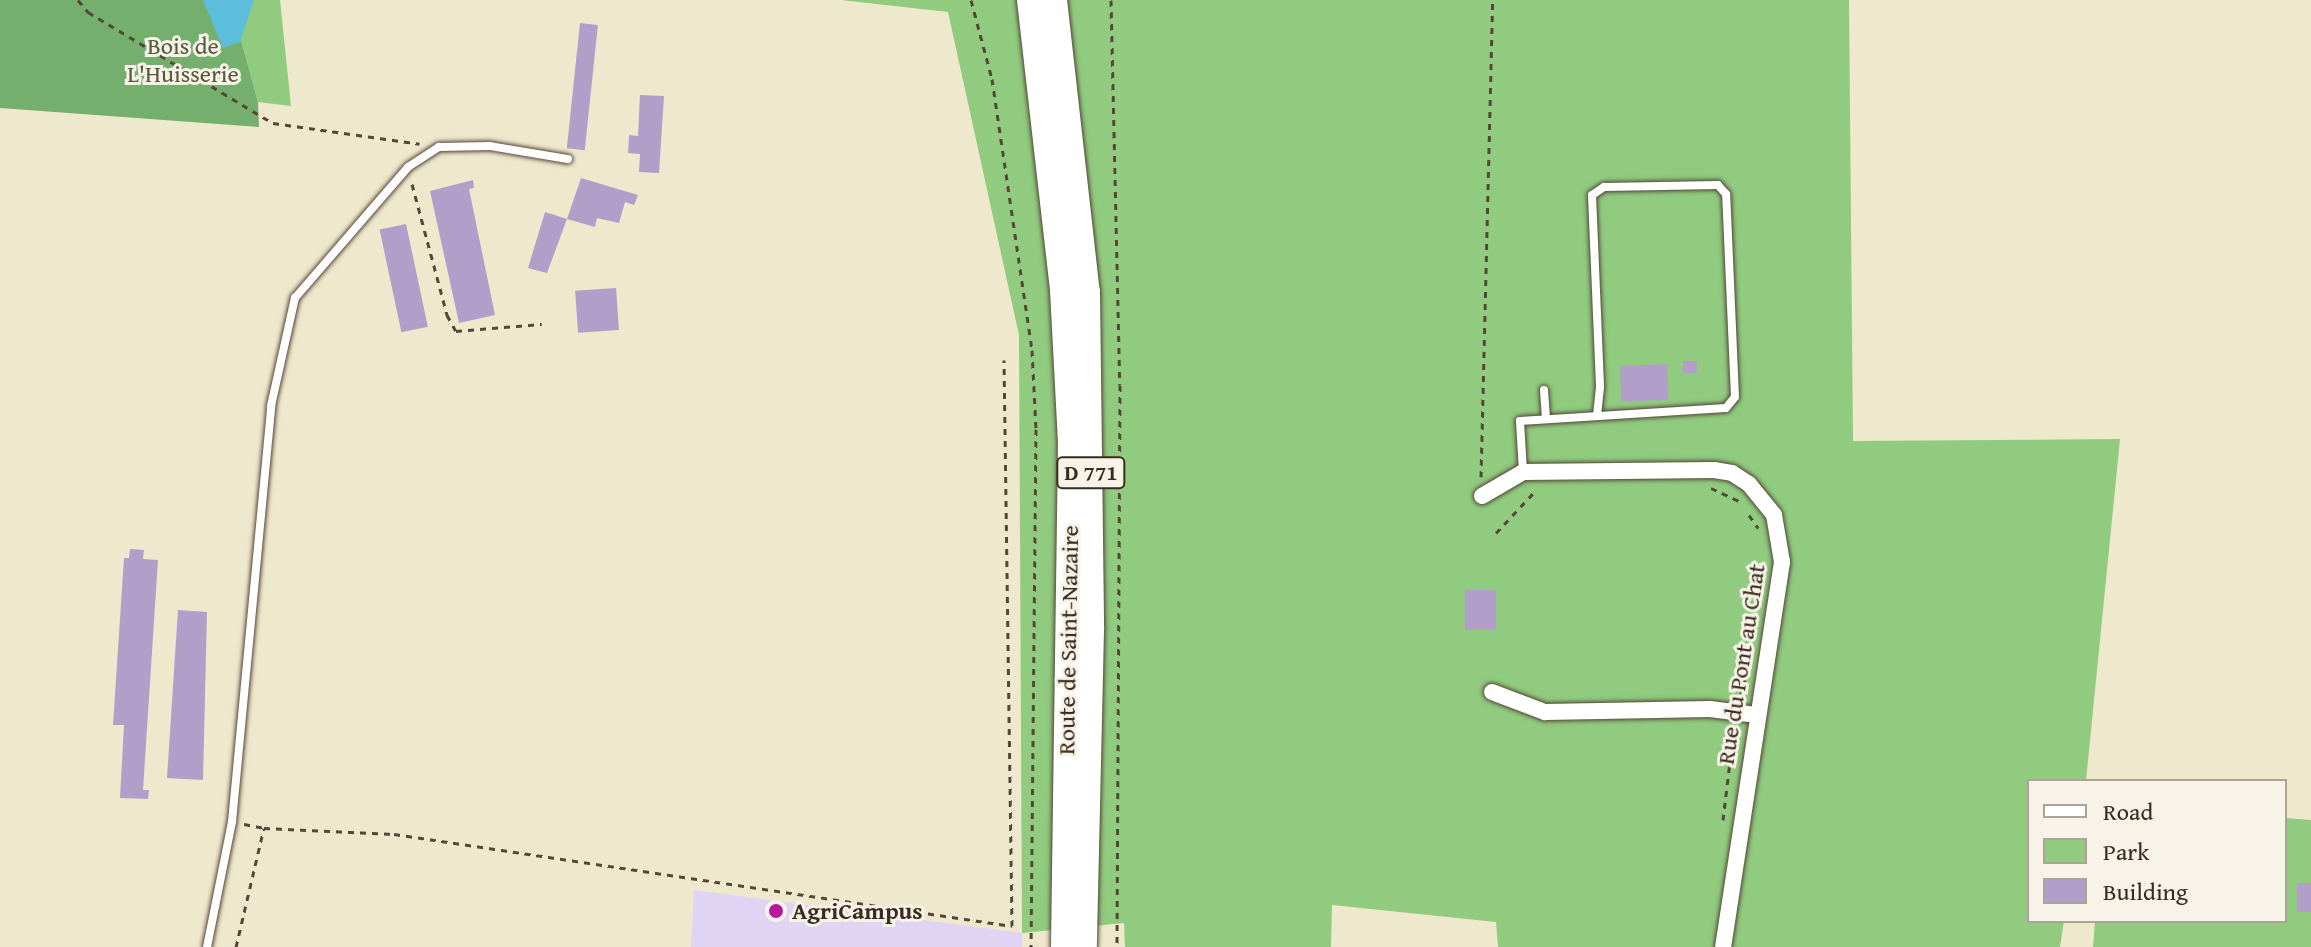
<!DOCTYPE html>
<style>
body{margin:0}
#map{position:relative;width:2311px;height:947px;overflow:hidden;background:#eee8cd;font-family:"Gentium Book Plus",serif}
div>[style]{position:absolute}
[style*='--x']{left:calc(var(--x)*1px);top:calc(var(--y)*1px);width:calc(var(--w)*1px);rotate:calc(var(--a)*1deg)}
.built>*{inset:0;background:#e0d4f4}
.green>*{inset:0;background:#90cb7f}
.forest>*{inset:0;background:#74af6e}
.water>*{inset:0;background:#5cbeda}
.building>*{inset:0;background:#b19fca;transform-origin:0 0}
.path>*{height:3px;margin-top:-1.5px;transform-origin:0;background:repeating-linear-gradient(90deg,#564638 0 6px,transparent 0 12px)}
.roads{filter:drop-shadow(0 0 2px #564638) drop-shadow(0 0 2px #564638)}
.service>*{height:8px;margin:-4px;padding:0 4px;transform-origin:4px;border-radius:4px;background:#fff}
.minor>*{height:16px;margin:-8px;padding:0 8px;transform-origin:8px;border-radius:8px;background:#fff}
.primary>*{height:26px;margin:-13px;padding:0 13px;transform-origin:13px;border-radius:13px;background:#fff}
.dots>*{width:22px;height:22px;translate:-50% -50%;box-sizing:border-box;border:4px solid #f7f3e8;border-radius:50%}
span{translate:-50% -50%;white-space:nowrap;text-align:center;line-height:1.15;-webkit-text-stroke:6px #f7f3e8;paint-order:stroke}
.shield-label span{padding:2px 6px;background:#f7f3e8;border:2px solid;border-radius:6px;-webkit-text-stroke-width:0}
.shield-label{font-size:22px;color:#3b2a1e;font-weight:700}
.park-label{font-size:24px;color:#545a3b}
.street-label{font-size:24px;color:#3b2a1e}
.poi-label{font-size:24px;color:#3b2a1e;font-weight:700}
.left{translate:0 -50%;text-align:left}
.legend{position:absolute;left:2027px;top:779px;width:260px;height:144px;box-sizing:border-box;background:#f7f3e8;border:2px solid #aca397;margin:0;padding:10px 14px;list-style:none;font-size:24px;color:#3b2a1e}
.legend li{display:flex;align-items:center;gap:16px;height:40px}
.legend b{width:40px;border:2px solid #aca397}
</style>
<div id="map">
<div class="built">
<div style="clip-path:polygon(694px 890px,1022px 933px,1022px 947px,691px 947px)"></div>
</div>
<div class="green">
<div style="clip-path:polygon(230px 0,280px 0,291px 106px,258px 102px)"></div>
<div style="clip-path:polygon(841px 0,1849px 0,1853px 441px,2120px 439px,2086px 781px,2029px 781px,2029px 921px,2064px 921px,2060px 947px,1498px 947px,1496px 922px,1332px 905px,1331px 947px,1125px 947px,1124px 923px,1022px 933px,1019px 335px,948px 12px)"></div>
<div style="clip-path:polygon(2285px 818px,2311px 820px,2311px 947px,2093px 947px,2095px 921px,2285px 921px)"></div>
</div>
<div class="forest">
<div style="clip-path:polygon(0 0,230px 0,258px 102px,259px 127px,0 108px)"></div>
</div>
<div class="water">
<div style="clip-path:polygon(203px 0,254px 0,240px 42px,223px 48px)"></div>
</div>
<div class="building">
<div style="left:580px;top:23px;width:18px;height:126px;rotate:6deg"></div>
<div style="clip-path:polygon(640px 95px,664px 96px,659px 173px,639px 172px,640px 154px,628px 153px,629px 135px,638px 136px)"></div>
<div style="clip-path:polygon(581px 178px,638px 195px,634px 205px,625px 202px,619px 223px,597px 218px,595px 227px,567px 219px)"></div>
<div style="clip-path:polygon(473px 180px,474px 188px,469px 189px,495px 315px,459px 323px,430px 191px)"></div>
<div style="clip-path:polygon(545px 212px,567px 219px,547px 273px,528px 268px)"></div>
<div style="left:406px;top:224px;width:105px;height:27px;rotate:78deg"></div>
<div style="left:616px;top:288px;width:42px;height:41px;rotate:86deg"></div>
<div style="left:1683px;top:361px;width:14px;height:12px"></div>
<div style="left:1667px;top:364px;width:36px;height:47px;rotate:88deg"></div>
<div style="clip-path:polygon(130px 549px,144px 550px,143px 559px,158px 560px,143px 790px,149px 790px,148px 799px,120px 798px,124px 725px,113px 725px,124px 558px,129px 558px)"></div>
<div style="left:1465px;top:590px;width:31px;height:40px"></div>
<div style="clip-path:polygon(178px 610px,207px 612px,203px 780px,167px 778px)"></div>
<div style="left:2311px;top:883px;width:29px;height:14px;rotate:90deg"></div>
</div>
<div class="path">
<div style="--x:78;--y:0;--w:16;--a:50"></div>
<div style="--x:88;--y:12;--w:216;--a:31"></div>
<div style="--x:273;--y:123;--w:148;--a:8.1"></div>
<div style="--x:971;--y:0;--w:82;--a:75.1"></div>
<div style="--x:992;--y:79;--w:274;--a:81.6"></div>
<div style="--x:1032;--y:350;--w:79;--a:87.1"></div>
<div style="--x:1036;--y:429;--w:518;--a:90.55"></div>
<div style="--x:1111;--y:0;--w:385;--a:88.7"></div>
<div style="--x:1120;--y:385;--w:562;--a:90.31"></div>
<div style="--x:412;--y:184;--w:136;--a:75"></div>
<div style="--x:447;--y:315;--w:18;--a:61"></div>
<div style="--x:456;--y:331;--w:86;--a:-4.7"></div>
<div style="--x:1481;--y:477;--w:477;--a:-88.6"></div>
<div style="--x:1711;--y:488;--w:33;--a:25"></div>
<div style="--x:1749;--y:515;--w:16;--a:55"></div>
<div style="--x:1496;--y:533;--w:60;--a:-47"></div>
<div style="--x:1740;--y:697;--w:20;--a:-75"></div>
<div style="--x:1723;--y:820;--w:93;--a:-83.2"></div>
<div style="--x:244;--y:824;--w:20;--a:11"></div>
<div style="--x:236;--y:947;--w:122;--a:-76.8"></div>
<div style="--x:264;--y:828;--w:130;--a:2.6"></div>
<div style="--x:394;--y:834;--w:625;--a:8.47"></div>
<div style="--x:1012;--y:926;--w:566;--a:-90.81"></div>
</div>
<div class="roads">
<div class="service">
<div style="--x:1544;--y:390;--w:29;--a:86"></div>
<div style="--x:1523;--y:472;--w:51;--a:-93.4"></div>
<div style="--x:1520;--y:421;--w:206;--a:-3.6"></div>
<div style="--x:1726;--y:408;--w:14;--a:-51"></div>
<div style="--x:1735;--y:397;--w:203;--a:-92.5"></div>
<div style="--x:1726;--y:194;--w:12;--a:-132"></div>
<div style="--x:1718;--y:185;--w:114;--a:179"></div>
<div style="--x:1604;--y:187;--w:14;--a:146"></div>
<div style="--x:1592;--y:195;--w:192;--a:87.6"></div>
<div style="--x:1600;--y:387;--w:29;--a:96"></div>
<div style="--x:207;--y:947;--w:127;--a:-78.7"></div>
<div style="--x:232;--y:822;--w:418;--a:-84.6"></div>
<div style="--x:271;--y:406;--w:111;--a:-77.5"></div>
<div style="--x:295;--y:298;--w:173;--a:-49.2"></div>
<div style="--x:408;--y:167;--w:37;--a:-33"></div>
<div style="--x:439;--y:147;--w:51;--a:-1.1"></div>
<div style="--x:490;--y:146;--w:79;--a:9.5"></div>
</div>
<div class="minor">
<div style="--x:1482;--y:496;--w:48;--a:-30.3"></div>
<div style="--x:1523;--y:472;--w:191;--a:-0.6"></div>
<div style="--x:1714;--y:470;--w:18;--a:9"></div>
<div style="--x:1732;--y:473;--w:20;--a:33"></div>
<div style="--x:1749;--y:484;--w:40;--a:51"></div>
<div style="--x:1774;--y:515;--w:48;--a:80.3"></div>
<div style="--x:1782;--y:562;--w:389;--a:98.7"></div>
<div style="--x:1492;--y:692;--w:57;--a:20.7"></div>
<div style="--x:1545;--y:712;--w:165;--a:-1"></div>
<div style="--x:1710;--y:709;--w:46;--a:7.4"></div>
</div>
<div class="primary">
<div style="--x:1030;--y:0;--w:292;--a:83.5"></div>
<div style="--x:1063;--y:290;--w:154;--a:87"></div>
<div style="--x:1071;--y:444;--w:503;--a:90.8"></div>
<div style="--x:1054;--y:0;--w:294;--a:83.6"></div>
<div style="--x:1087;--y:292;--w:338;--a:89.3"></div>
<div style="--x:1091;--y:630;--w:317;--a:91.3"></div>
</div>
</div>
<div class="dots">
<div style="left:776px;top:911px;background:#b5179e"></div>
</div>
<div class="shield-label">
<span style="left:1091px;top:473px">D 771</span>
</div>
<div class="park-label">
<span style="left:183px;top:60px">Bois de<br>L'Huisserie</span>
</div>
<div class="street-label">
<span style="left:1068px;top:640px;rotate:-89deg">Route de Saint-Nazaire</span>
<span style="left:1741px;top:664px;rotate:-81deg">Rue du Pont au Chat</span>
</div>
<div class="poi-label">
<span class="left" style="left:792px;top:911px">AgriCampus</span>
</div>
<ul class="legend">
<li><b style="height:10px;background:#fff"></b>Road</li>
<li><b style="height:22px;background:#90cb7f"></b>Park</li>
<li><b style="height:22px;background:#b19fca"></b>Building</li>
</ul>
</div>
